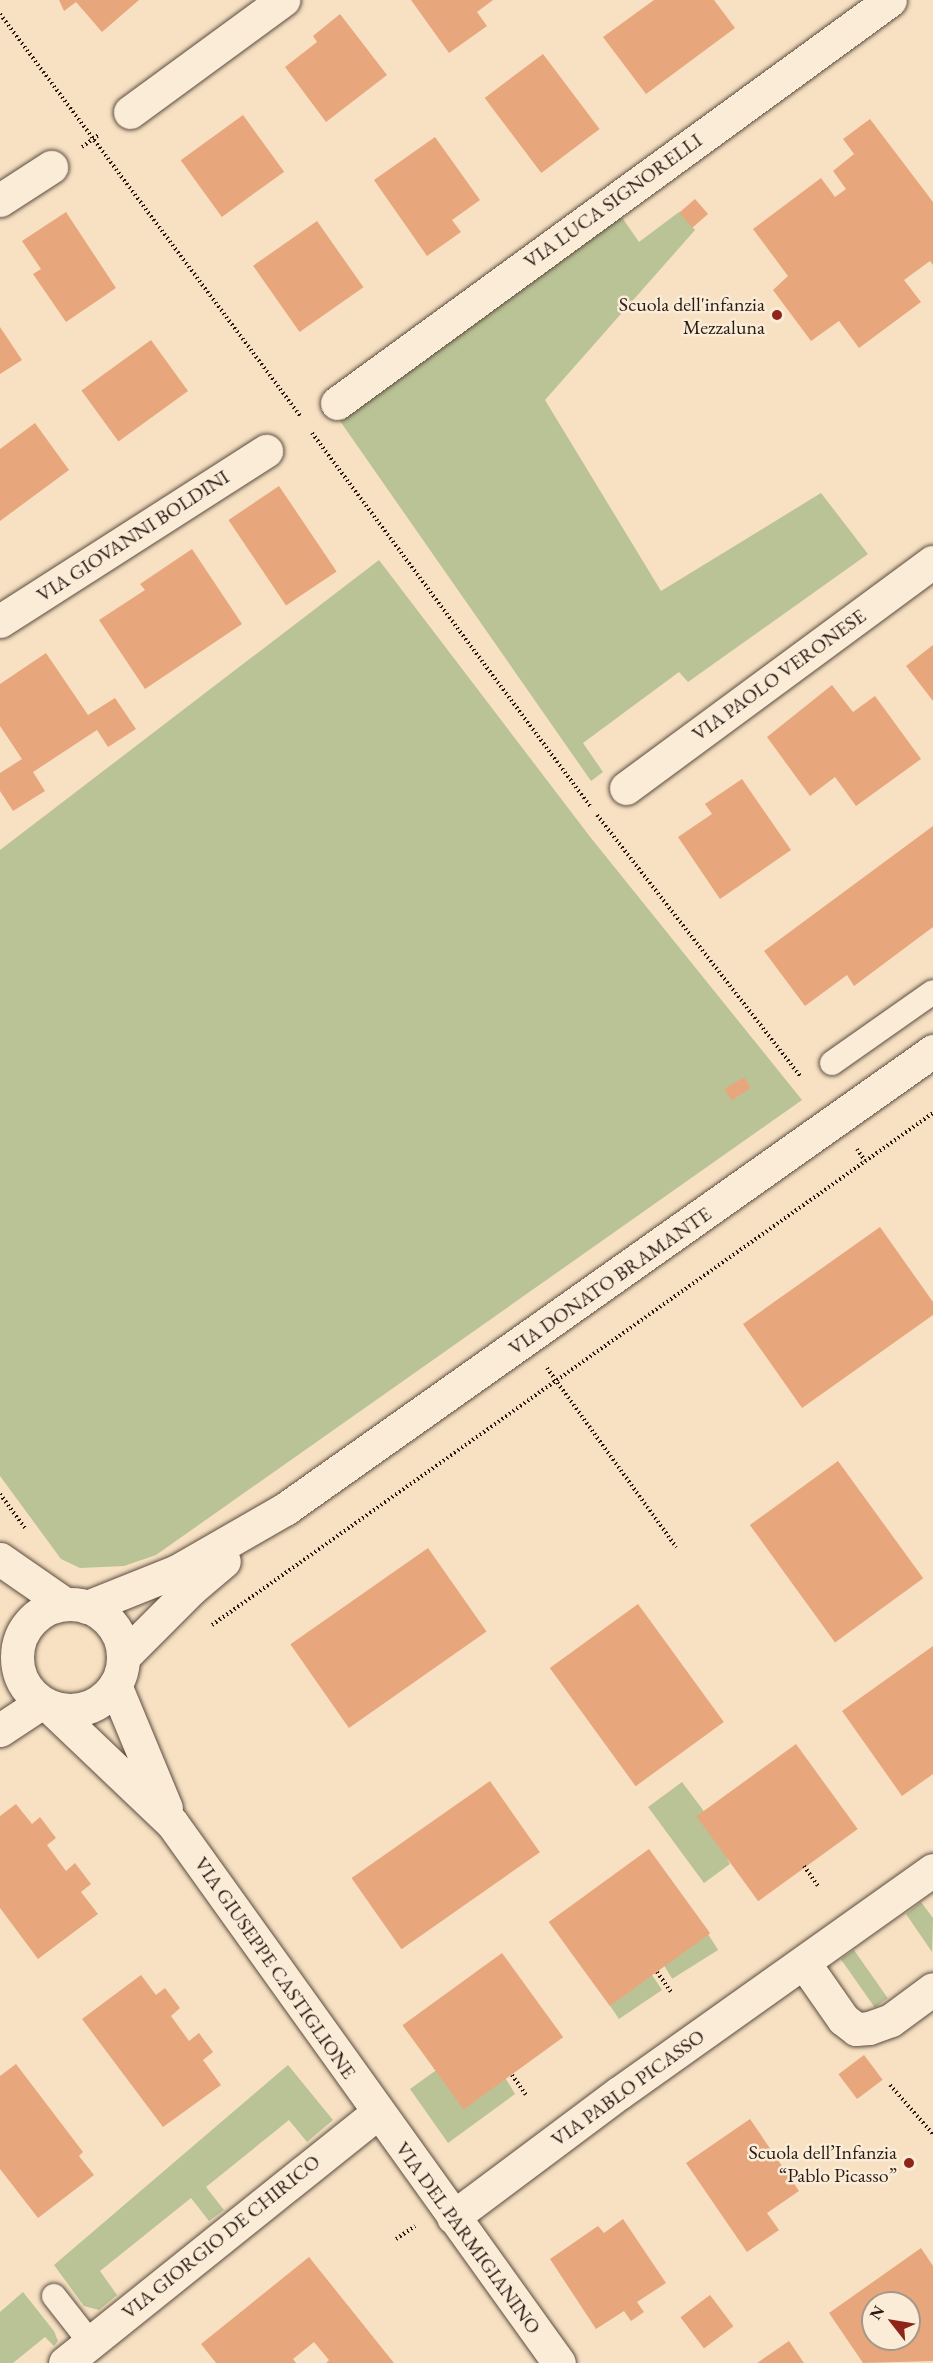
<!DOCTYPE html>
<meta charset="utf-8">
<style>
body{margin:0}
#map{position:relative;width:933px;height:2363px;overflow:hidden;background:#f7e1c2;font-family:"EB Garamond",serif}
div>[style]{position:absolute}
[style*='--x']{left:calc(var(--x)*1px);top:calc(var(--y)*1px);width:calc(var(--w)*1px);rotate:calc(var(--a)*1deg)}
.green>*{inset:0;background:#bac395;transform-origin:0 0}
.building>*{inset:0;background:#e8a67d;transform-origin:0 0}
.path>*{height:4px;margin-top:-2px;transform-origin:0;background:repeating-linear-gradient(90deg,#291b14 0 1.5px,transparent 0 4.5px)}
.roads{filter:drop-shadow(0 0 2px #5c4c40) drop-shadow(0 0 2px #5c4c40)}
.service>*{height:24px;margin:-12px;padding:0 12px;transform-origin:12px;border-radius:12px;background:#faecd7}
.minor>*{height:33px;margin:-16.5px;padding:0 16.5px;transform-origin:16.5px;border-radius:16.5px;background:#faecd7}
.minor>.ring{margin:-16.5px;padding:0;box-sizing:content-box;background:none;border:33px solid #faecd7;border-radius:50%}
.dots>*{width:16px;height:16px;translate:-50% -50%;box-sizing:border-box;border:3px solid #faecd7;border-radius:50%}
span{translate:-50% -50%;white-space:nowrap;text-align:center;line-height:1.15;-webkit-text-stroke:5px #faecd7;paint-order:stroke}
.street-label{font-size:20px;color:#291b14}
.poi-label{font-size:20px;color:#291b14}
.right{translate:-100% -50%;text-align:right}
.north{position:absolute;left:861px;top:2291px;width:60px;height:60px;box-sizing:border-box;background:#faecd7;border:2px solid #a69889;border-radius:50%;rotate:301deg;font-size:16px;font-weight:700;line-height:24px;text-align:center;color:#291b14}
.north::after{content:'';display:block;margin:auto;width:21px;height:27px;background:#8f2418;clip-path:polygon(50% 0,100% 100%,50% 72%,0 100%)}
</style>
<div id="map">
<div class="green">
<div style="clip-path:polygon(679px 212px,695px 230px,545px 400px,661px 591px,821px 493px,868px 554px,688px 682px,679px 672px,583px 743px,603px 772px,591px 781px,340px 421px,621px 216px,639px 242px)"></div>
<div style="clip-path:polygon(379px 560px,591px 838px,802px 1100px,156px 1555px,124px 1566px,80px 1568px,61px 1559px,0 1476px,0 850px)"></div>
<div style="clip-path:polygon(682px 1782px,703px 1810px,730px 1864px,704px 1883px,648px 1807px)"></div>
<div style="clip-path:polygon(921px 1902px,933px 1918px,932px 1952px,906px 1914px)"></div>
<div style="left:708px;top:1934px;width:19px;height:54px;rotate:58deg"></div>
<div style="left:854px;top:1950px;width:59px;height:16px;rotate:55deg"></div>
<div style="left:652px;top:1975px;width:18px;height:52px;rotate:56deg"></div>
<div style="clip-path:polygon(288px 2065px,333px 2120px,307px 2142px,289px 2120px,206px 2187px,224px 2210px,209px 2221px,191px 2198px,100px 2271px,117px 2295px,99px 2310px,84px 2306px,54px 2265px)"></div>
<div style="clip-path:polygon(435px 2071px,506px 2079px,515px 2094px,448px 2143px,410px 2089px)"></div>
<div style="clip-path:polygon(23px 2292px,54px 2331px,58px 2341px,54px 2346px,45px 2337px,13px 2363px,0 2363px,0 2312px)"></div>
</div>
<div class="building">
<div style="clip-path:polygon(59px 0,139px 0,102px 32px,76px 2px,64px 11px)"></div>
<div style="clip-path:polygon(411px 0,493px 0,477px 12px,487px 26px,449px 53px)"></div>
<div style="clip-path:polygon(654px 0,714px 0,735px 28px,646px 94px,603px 37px)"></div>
<div style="clip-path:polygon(340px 14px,387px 75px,326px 122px,285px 67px,317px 42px,313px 36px)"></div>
<div style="left:543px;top:54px;width:94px;height:73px;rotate:53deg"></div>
<div style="left:243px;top:115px;width:70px;height:77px;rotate:54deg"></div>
<div style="clip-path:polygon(870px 119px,933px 202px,933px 265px,930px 261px,904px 280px,921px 302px,859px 348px,839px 321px,811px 341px,773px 290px,788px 276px,753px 229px,821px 178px,835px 197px,846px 189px,833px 171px,854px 154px,843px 139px)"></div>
<div style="clip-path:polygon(435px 137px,480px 200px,452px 220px,461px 232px,427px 256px,374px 180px)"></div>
<div style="left:695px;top:199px;width:20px;height:21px;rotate:49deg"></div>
<div style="clip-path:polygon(66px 212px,116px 288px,66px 322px,33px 274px,41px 269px,22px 241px)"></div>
<div style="left:317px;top:221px;width:81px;height:78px;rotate:55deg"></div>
<div style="clip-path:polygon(0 327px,22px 360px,0 374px)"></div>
<div style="left:151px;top:340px;width:63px;height:86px;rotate:54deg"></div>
<div style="clip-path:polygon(35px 423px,69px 470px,0 521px,0 449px)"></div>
<div style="left:279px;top:486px;width:103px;height:61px;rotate:56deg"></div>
<div style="clip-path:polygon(192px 549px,242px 624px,145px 689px,99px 620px,145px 590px,140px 584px)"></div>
<div style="clip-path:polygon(933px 645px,933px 701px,906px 666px)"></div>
<div style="clip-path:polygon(46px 653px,88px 715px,115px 698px,136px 729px,108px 747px,97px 730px,33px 772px,45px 791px,13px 811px,0 791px,0 773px,22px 759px,0 726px,0 684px)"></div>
<div style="clip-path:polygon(832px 685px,853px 712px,875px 696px,921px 759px,856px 806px,835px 777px,810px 796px,767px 737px)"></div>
<div style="clip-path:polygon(742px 779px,791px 850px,720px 899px,678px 837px,712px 814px,705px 804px)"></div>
<div style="clip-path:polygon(933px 826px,933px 927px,854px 986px,847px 975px,805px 1006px,764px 951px)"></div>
<div style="left:744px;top:1077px;width:13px;height:23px;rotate:58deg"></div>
<div style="clip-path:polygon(880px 1227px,933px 1302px,933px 1315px,802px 1408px,743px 1324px)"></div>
<div style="left:838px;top:1461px;width:145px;height:109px;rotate:54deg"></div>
<div style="left:428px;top:1548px;width:102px;height:168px;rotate:55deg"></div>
<div style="left:638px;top:1604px;width:146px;height:109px;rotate:54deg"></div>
<div style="clip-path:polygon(933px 1646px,933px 1774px,902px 1796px,842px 1711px)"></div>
<div style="left:796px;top:1744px;width:105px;height:123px;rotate:54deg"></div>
<div style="left:490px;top:1781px;width:87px;height:169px;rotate:55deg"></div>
<div style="clip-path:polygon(16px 1804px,32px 1824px,40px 1817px,56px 1838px,47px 1845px,66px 1871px,75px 1863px,91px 1884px,81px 1892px,98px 1914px,38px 1959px,0 1908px,0 1816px)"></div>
<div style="left:649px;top:1849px;width:104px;height:124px;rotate:54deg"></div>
<div style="left:502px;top:1953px;width:104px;height:123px;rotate:54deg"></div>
<div style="clip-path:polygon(141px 1975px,156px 1995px,165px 1988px,180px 2008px,171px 2016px,189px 2041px,199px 2033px,213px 2052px,203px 2060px,221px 2085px,163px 2127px,82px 2019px)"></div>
<div style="left:864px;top:2055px;width:31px;height:32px;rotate:53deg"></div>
<div style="clip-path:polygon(16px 2064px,83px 2152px,79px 2156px,94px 2175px,38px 2218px,0 2169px,0 2076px)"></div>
<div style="clip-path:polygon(750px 2119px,799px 2191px,767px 2213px,779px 2230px,747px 2252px,686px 2163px)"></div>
<div style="clip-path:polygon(623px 2219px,666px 2283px,637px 2302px,644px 2312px,631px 2321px,624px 2311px,596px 2329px,550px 2259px,598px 2226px,604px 2233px)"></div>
<div style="clip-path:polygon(evenodd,921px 2248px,933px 2266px,933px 2361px,863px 2363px,829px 2313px,921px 2248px,873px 2303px,909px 2303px,909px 2339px,873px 2339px,873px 2303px)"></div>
<div style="clip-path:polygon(309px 2257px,394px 2363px,326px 2363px,329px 2360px,314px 2342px,293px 2359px,296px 2363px,216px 2363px,201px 2344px)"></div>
<div style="left:710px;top:2295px;width:39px;height:37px;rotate:53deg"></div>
<div style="clip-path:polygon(789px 2341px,804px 2363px,757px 2363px)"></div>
</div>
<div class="path">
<div style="--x:0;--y:14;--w:503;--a:53.24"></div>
<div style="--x:82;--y:147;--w:22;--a:-36"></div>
<div style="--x:312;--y:433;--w:467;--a:53.3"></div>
<div style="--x:597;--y:815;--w:332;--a:52.1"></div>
<div style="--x:857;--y:1149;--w:14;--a:56"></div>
<div style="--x:547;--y:1368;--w:221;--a:54.2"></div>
<div style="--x:0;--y:1494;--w:42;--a:53.7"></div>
<div style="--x:212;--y:1625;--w:884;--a:-35.38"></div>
<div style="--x:804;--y:1866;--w:24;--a:55"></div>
<div style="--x:657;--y:1972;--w:24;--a:55"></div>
<div style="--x:512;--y:2075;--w:24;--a:55"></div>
<div style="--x:890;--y:2085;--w:65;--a:48.7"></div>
<div style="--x:396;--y:2239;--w:23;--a:-34"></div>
</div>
<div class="roads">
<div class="service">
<div style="--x:832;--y:1063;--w:123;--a:-35.1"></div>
<div style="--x:54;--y:2296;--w:58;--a:52"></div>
</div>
<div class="minor">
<div style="--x:130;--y:112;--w:190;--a:-36.2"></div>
<div style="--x:0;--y:200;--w:61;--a:-32.9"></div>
<div style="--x:337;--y:403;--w:684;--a:-36.08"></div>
<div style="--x:0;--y:621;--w:316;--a:-32.6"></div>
<div style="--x:626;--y:788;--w:381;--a:-36.4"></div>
<div style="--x:0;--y:1559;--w:79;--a:34.7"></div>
<div class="ring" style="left:17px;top:1604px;width:73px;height:73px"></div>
<div style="--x:87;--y:1607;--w:97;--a:-21.8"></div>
<div style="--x:177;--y:1571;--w:125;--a:-29.9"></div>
<div style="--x:285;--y:1509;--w:794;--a:-35.25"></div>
<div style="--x:123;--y:1657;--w:96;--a:-45"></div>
<div style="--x:191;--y:1589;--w:43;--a:-40.3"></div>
<div style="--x:115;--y:1685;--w:133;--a:67.5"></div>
<div style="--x:49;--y:1706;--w:170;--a:43.6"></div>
<div style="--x:172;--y:1823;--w:664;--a:54.37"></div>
<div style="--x:0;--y:1730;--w:49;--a:-33.4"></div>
<div style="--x:804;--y:1963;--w:68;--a:55.1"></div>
<div style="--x:843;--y:2019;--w:16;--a:38"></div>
<div style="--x:856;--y:2029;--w:13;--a:-4"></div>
<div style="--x:869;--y:2028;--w:23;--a:-20"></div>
<div style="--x:891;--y:2020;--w:52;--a:-36.4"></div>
<div style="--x:453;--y:2217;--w:207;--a:-36.8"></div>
<div style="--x:619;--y:2093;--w:385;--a:-35.4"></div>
<div style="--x:65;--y:2363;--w:401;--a:-38.7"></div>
</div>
</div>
<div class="dots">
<div style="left:777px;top:315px;background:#8f2418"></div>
<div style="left:909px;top:2163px;background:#8f2418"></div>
</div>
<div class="street-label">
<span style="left:613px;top:201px;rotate:-36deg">VIA LUCA SIGNORELLI</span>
<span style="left:133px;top:536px;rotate:-33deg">VIA GIOVANNI BOLDINI</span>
<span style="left:779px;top:675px;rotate:-36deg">VIA PAOLO VERONESE</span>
<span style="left:610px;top:1281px;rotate:-35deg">VIA DONATO BRAMANTE</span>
<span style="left:275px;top:1968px;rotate:55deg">VIA GIUSEPPE CASTIGLIONE</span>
<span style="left:628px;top:2088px;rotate:-36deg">VIA PABLO PICASSO</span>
<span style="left:221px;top:2237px;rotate:-39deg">VIA GIORGIO DE CHIRICO</span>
<span style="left:468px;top:2238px;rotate:54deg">VIA DEL PARMIGIANINO</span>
</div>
<div class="poi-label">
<span class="right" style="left:765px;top:316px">Scuola dell'infanzia<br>Mezzaluna</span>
<span class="right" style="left:897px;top:2164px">Scuola dell’Infanzia<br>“Pablo Picasso”</span>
</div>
<div class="north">N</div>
</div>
